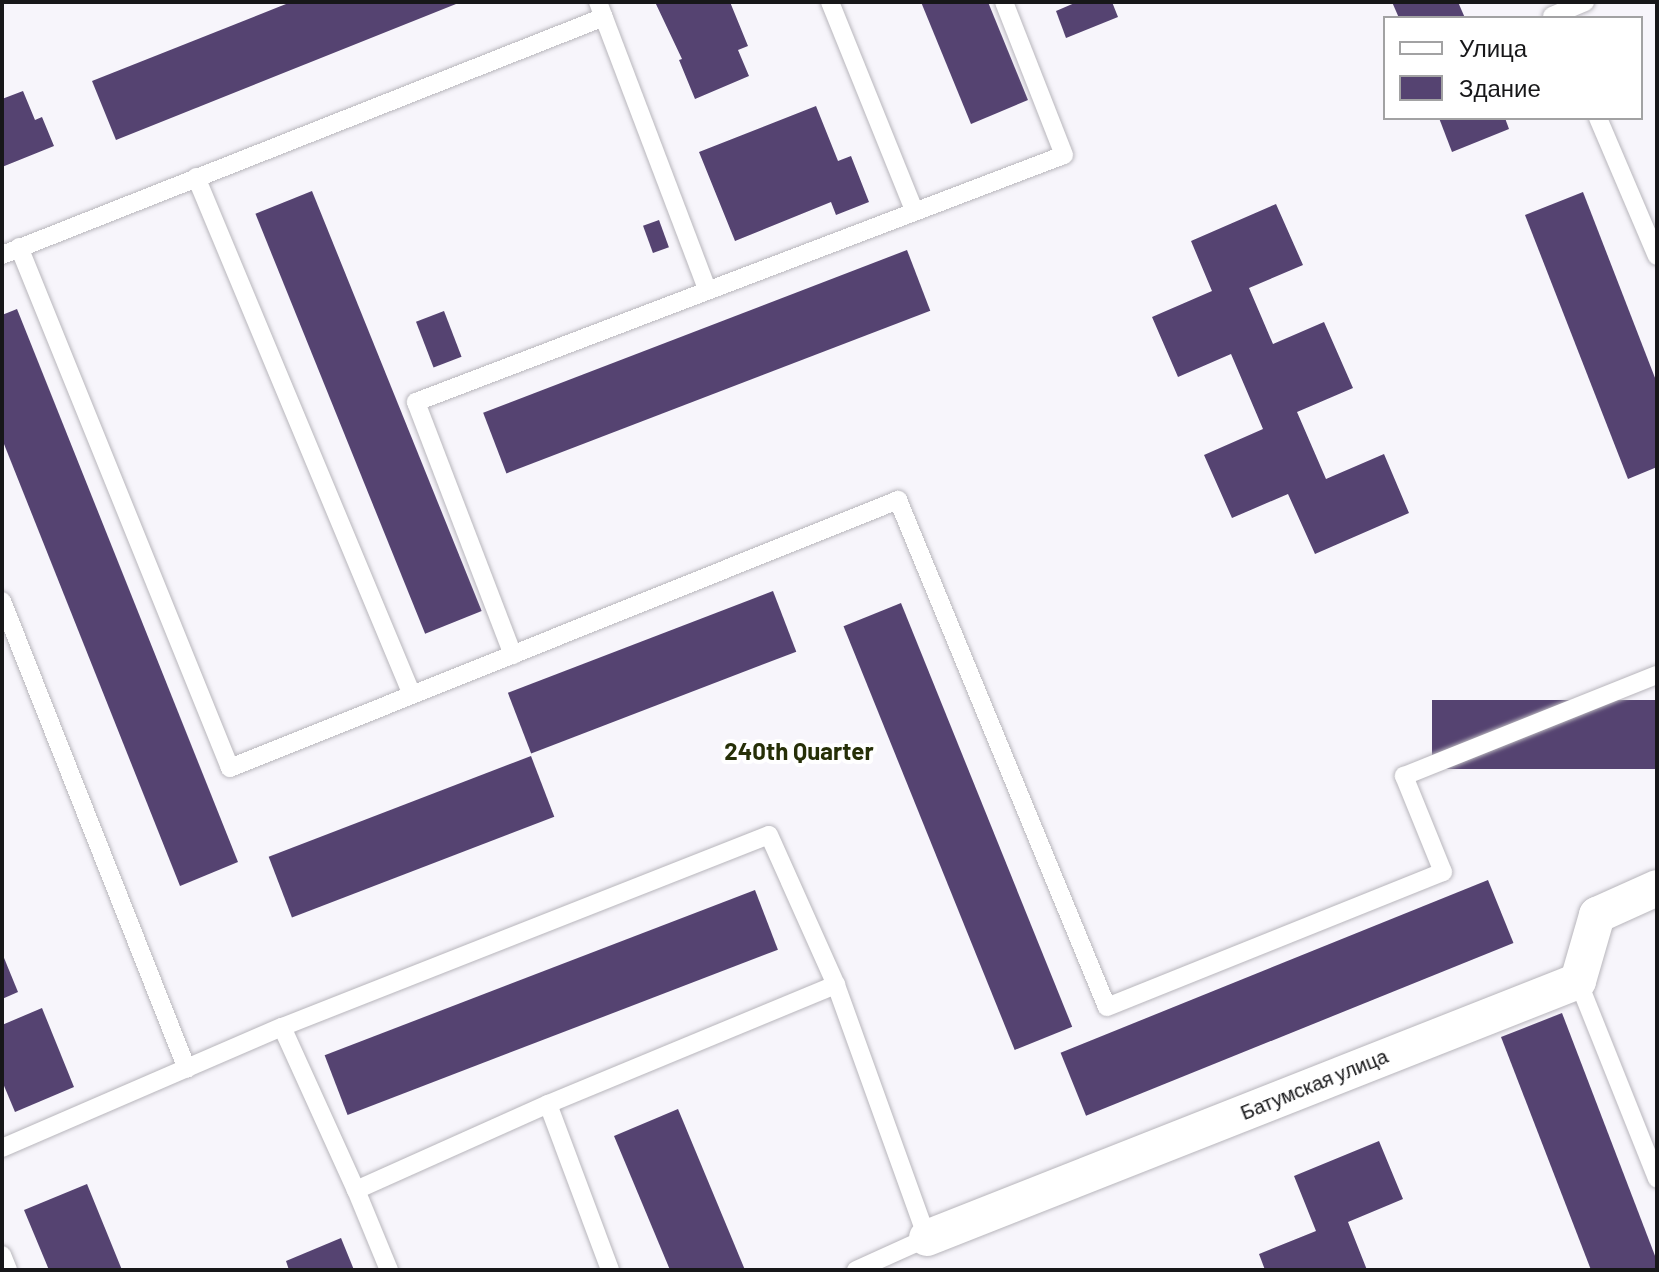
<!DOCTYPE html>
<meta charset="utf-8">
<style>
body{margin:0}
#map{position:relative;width:1659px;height:1272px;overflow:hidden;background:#f7f5fb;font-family:Barlow,sans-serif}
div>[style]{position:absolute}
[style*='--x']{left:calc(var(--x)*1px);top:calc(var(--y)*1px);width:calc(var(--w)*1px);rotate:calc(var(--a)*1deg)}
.building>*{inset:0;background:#554371;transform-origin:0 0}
.roads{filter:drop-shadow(0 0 2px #b8b6bc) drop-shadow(0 0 2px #b8b6bc)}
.lane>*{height:18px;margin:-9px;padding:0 9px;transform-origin:9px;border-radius:9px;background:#fff}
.street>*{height:36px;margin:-18px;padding:0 18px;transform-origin:18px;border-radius:18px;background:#fff}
span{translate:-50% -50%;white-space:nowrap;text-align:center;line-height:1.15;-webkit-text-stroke:8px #fff;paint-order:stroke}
.street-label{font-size:20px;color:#171719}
.quarter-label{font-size:24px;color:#262f07;font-weight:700}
.frame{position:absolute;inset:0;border:4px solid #171719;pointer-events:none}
.legend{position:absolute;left:1383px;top:16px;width:260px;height:104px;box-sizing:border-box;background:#fff;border:2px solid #a2a2a3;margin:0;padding:10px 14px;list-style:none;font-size:24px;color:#171719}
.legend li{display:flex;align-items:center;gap:16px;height:40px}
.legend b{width:40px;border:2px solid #a2a2a3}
</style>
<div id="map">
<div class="building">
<div style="clip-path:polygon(291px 2px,461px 2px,116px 140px,92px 81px)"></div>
<div style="clip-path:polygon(655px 2px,730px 2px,748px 46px,738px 50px,749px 76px,695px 99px,679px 60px,682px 59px)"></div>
<div style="clip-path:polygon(921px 2px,988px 2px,1028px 100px,971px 124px)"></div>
<div style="clip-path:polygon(1077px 2px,1112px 2px,1118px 17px,1066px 38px,1056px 11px)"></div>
<div style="clip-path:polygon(1392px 2px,1458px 2px,1465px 18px,1399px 18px)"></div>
<div style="clip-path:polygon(23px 91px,35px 120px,42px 117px,54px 146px,2px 167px,2px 99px)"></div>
<div style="clip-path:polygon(816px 106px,838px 161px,851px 156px,869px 202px,836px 215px,831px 202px,735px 241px,699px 152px)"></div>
<div style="clip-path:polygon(1439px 118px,1505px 118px,1509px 129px,1452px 152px)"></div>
<div style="left:312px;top:191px;width:453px;height:61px;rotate:68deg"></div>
<div style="clip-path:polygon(1583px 192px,1657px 383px,1657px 467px,1628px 479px,1525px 215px)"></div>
<div style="clip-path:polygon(1276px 204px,1303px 265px,1249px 288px,1273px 344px,1324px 322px,1353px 388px,1297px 412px,1326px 479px,1384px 454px,1409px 513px,1315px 554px,1288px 494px,1232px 518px,1204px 455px,1263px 429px,1231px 354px,1178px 377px,1152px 317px,1212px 291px,1191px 241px)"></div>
<div style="left:659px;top:220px;width:29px;height:17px;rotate:70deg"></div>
<div style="left:907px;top:250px;width:65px;height:454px;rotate:69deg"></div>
<div style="clip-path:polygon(17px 309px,238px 862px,180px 886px,2px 439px,2px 315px)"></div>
<div style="left:444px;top:311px;width:49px;height:30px;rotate:69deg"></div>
<div style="left:773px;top:591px;width:65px;height:284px;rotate:69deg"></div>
<div style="left:901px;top:603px;width:457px;height:62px;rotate:68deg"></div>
<div style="left:1657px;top:700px;width:69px;height:225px;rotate:90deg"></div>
<div style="left:531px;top:756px;width:65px;height:281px;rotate:69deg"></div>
<div style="left:1488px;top:880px;width:68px;height:461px;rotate:68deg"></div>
<div style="left:755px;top:890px;width:64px;height:461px;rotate:69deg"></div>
<div style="clip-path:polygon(2px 953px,18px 992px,2px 999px)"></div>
<div style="clip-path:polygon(42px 1008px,74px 1087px,15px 1112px,2px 1081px,2px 1025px)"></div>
<div style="clip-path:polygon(1562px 1013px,1657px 1261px,1657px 1270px,1591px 1270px,1501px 1037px)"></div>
<div style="clip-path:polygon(678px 1109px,745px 1270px,670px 1270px,614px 1136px)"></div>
<div style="clip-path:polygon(1379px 1141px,1403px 1199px,1348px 1222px,1367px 1270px,1265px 1270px,1259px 1254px,1316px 1231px,1294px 1176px)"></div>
<div style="clip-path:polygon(87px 1184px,122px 1270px,49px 1270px,24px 1210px)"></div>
<div style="clip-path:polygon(341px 1238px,354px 1270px,289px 1270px,286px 1261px)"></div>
</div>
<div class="roads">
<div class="lane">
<div style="--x:598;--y:2;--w:307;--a:69.2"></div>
<div style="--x:830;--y:2;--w:224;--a:68"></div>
<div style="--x:1552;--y:16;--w:36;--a:-23"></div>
<div style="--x:1598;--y:118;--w:150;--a:66.9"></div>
<div style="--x:196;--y:177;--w:561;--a:67.36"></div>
<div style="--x:19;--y:247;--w:562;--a:67.95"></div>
<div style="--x:230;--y:768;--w:720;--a:-21.86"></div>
<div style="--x:898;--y:500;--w:548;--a:67.6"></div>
<div style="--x:1107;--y:1007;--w:362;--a:-21.9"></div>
<div style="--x:1443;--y:872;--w:104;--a:-112.1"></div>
<div style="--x:1404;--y:776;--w:272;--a:-21.8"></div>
<div style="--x:2;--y:255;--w:647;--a:-21.57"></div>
<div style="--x:2;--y:601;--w:503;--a:68.43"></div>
<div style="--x:513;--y:655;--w:271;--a:-111"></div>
<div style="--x:416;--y:402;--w:693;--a:-20.87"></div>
<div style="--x:1064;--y:155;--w:164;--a:-111.4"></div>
<div style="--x:1578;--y:981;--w:213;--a:68.2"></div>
<div style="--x:282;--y:1027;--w:179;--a:65.6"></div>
<div style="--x:356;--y:1190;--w:210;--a:-24.1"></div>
<div style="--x:548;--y:1104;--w:312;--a:-22.5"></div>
<div style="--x:836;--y:985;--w:269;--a:70.2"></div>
<div style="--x:927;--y:1238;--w:78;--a:155.7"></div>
<div style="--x:548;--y:1104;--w:177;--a:69.5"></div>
<div style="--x:2;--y:1148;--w:305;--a:-23.4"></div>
<div style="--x:282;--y:1027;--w:523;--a:-21.52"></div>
<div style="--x:769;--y:835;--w:164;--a:65.9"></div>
<div style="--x:356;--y:1190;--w:87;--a:67.6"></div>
<div style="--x:2;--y:1255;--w:16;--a:68"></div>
</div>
<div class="street">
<div style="--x:927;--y:1238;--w:700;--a:-21.54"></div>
<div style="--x:1578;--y:981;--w:69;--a:-73.9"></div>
<div style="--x:1597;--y:915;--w:66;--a:-24.2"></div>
</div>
</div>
<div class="street-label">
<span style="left:1314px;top:1084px;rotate:-22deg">Батумская улица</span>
</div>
<div class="quarter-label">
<span style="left:799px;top:751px">240th Quarter</span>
</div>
<div class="frame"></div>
<ul class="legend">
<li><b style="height:10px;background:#fff"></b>Улица</li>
<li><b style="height:22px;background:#554371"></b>Здание</li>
</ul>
</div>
